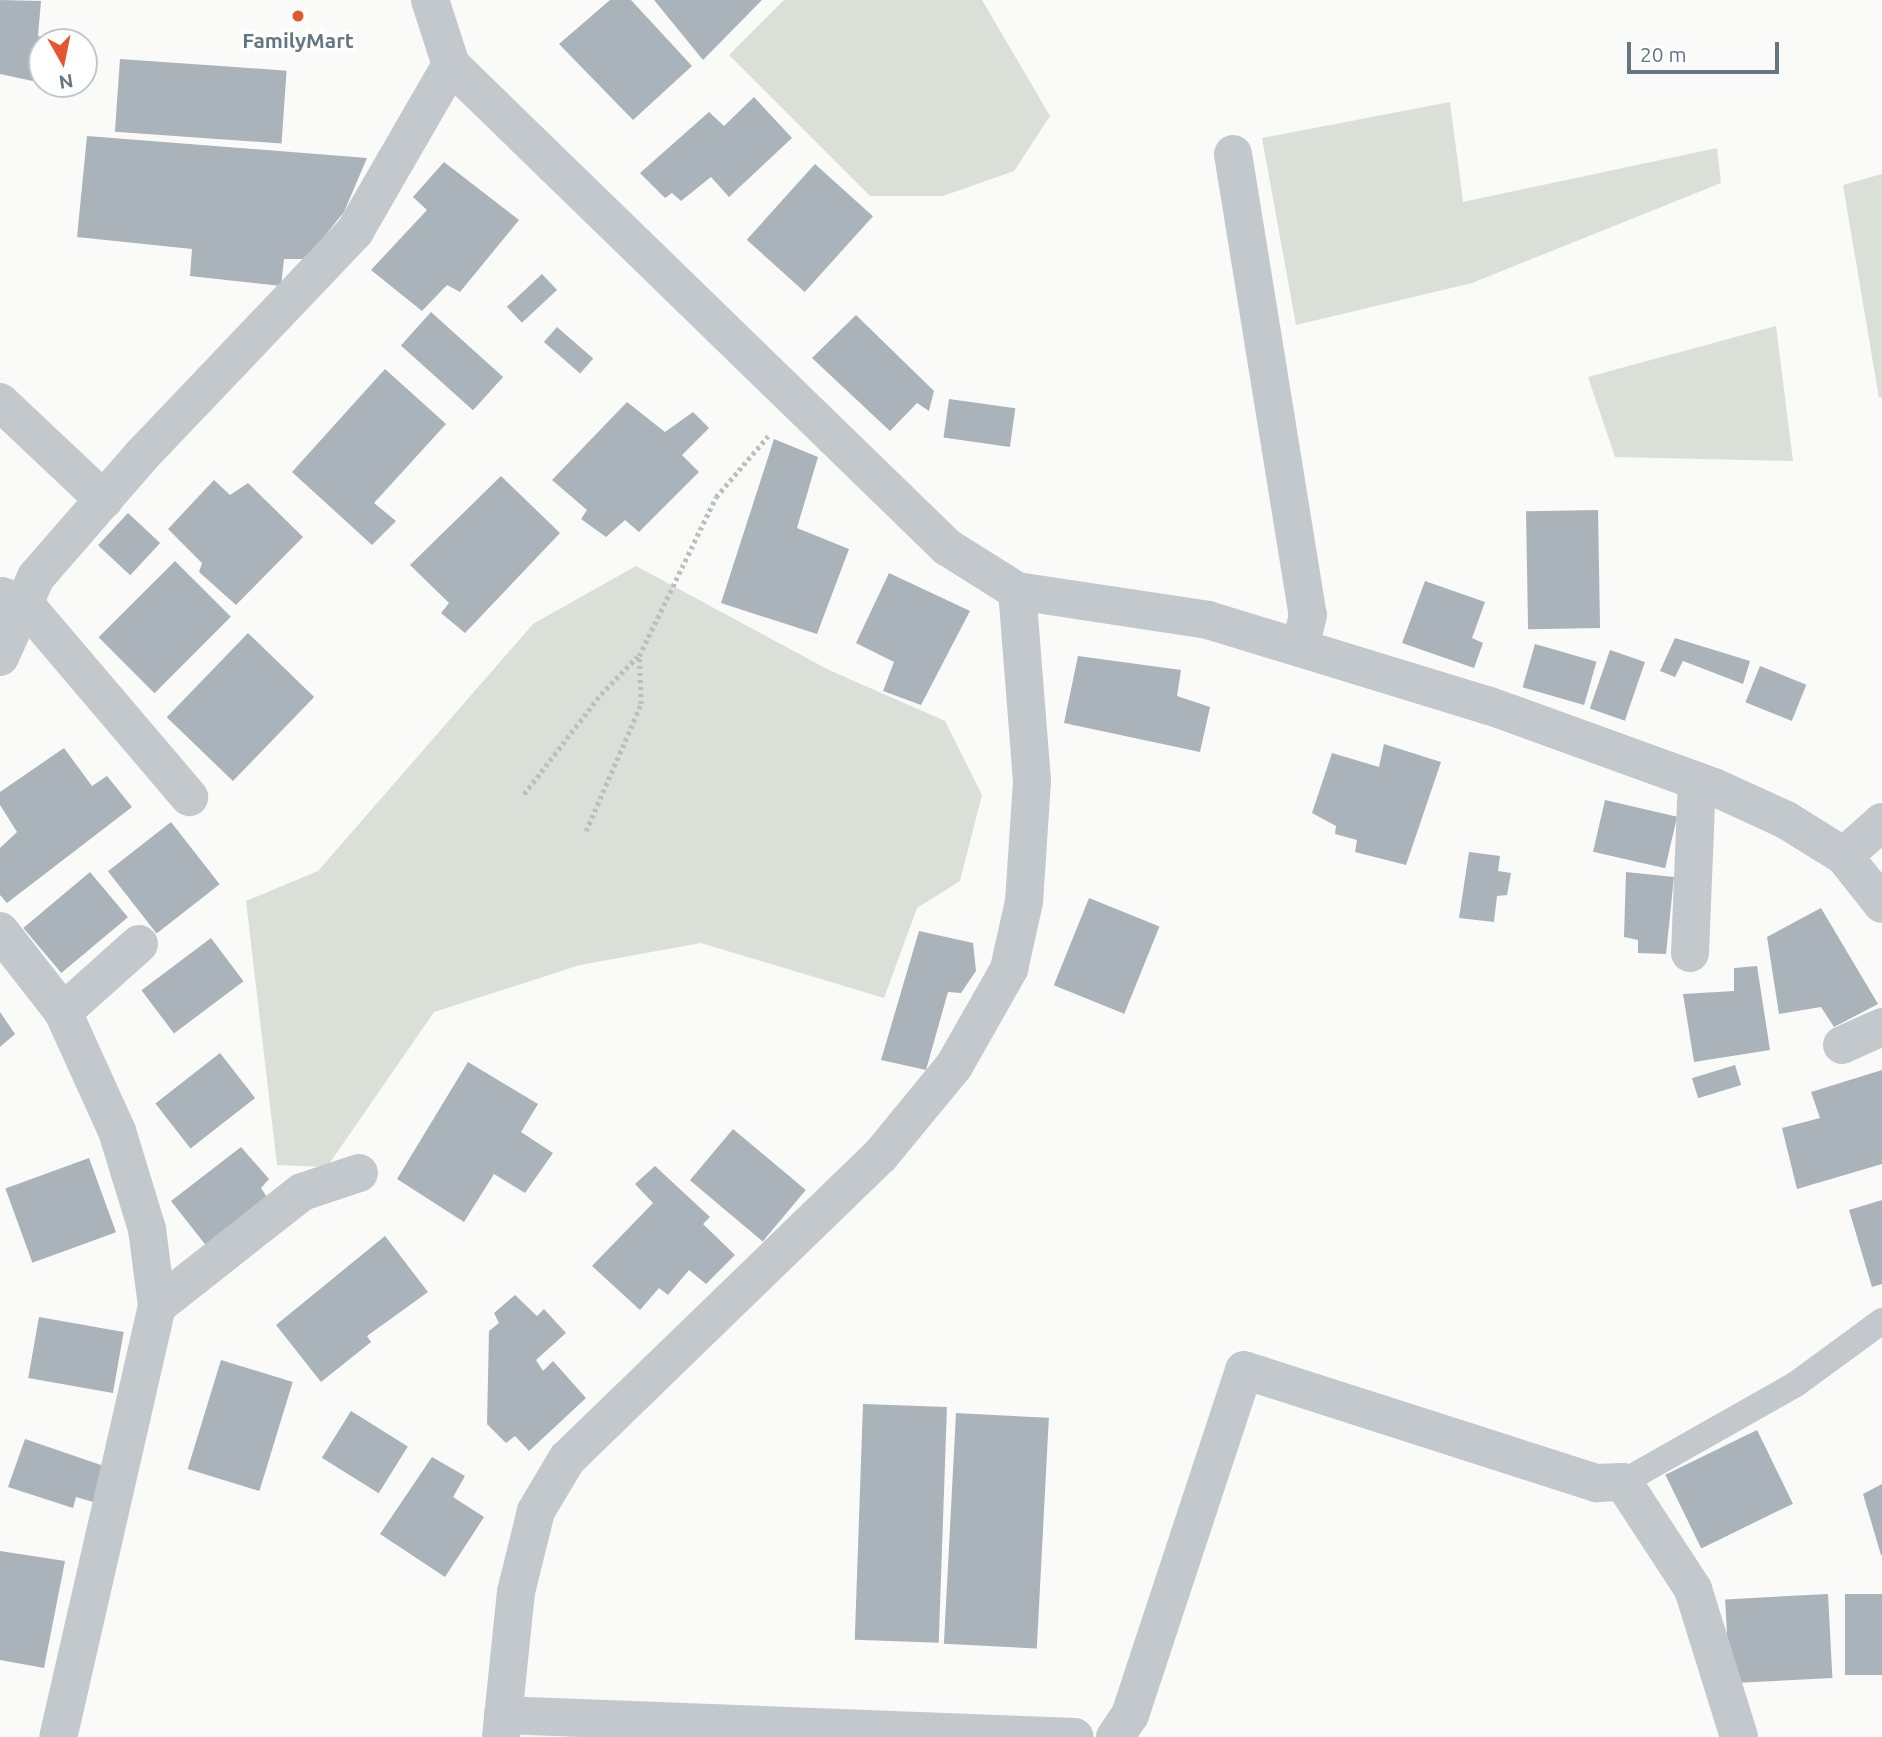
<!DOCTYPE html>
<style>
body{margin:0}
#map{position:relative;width:1882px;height:1737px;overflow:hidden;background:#fafaf8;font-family:Ubuntu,sans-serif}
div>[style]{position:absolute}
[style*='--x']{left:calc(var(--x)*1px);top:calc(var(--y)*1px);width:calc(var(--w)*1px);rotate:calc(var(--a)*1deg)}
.green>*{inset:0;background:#dadfd7}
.building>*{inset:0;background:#aab3b9;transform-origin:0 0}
.path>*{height:4.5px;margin-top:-2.25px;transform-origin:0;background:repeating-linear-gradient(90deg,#bbbfc2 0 3.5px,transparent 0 7px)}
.service>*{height:26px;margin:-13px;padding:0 13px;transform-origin:13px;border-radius:13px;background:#c3c8cc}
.minor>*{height:38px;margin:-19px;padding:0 19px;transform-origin:19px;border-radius:19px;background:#c3c8cc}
.tertiary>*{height:38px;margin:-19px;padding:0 19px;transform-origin:19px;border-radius:19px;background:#c3c8cc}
.dots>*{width:19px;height:19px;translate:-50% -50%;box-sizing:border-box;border:4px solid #fff;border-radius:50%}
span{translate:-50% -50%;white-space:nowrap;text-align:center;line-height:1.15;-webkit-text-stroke:7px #fff;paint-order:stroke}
.poi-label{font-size:21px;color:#657683;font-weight:700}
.north{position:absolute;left:28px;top:28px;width:70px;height:70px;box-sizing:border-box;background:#fff;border:2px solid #c1c8cd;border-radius:50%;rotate:171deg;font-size:19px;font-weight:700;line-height:28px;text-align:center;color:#657683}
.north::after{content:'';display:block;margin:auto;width:24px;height:32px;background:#e4572e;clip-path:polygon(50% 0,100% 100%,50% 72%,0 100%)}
.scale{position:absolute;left:1627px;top:42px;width:152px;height:32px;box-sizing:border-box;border:4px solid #657683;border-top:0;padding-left:9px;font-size:21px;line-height:24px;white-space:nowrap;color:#657683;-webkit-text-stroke:5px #fff;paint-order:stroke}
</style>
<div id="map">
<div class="green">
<div style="clip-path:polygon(784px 0,982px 0,1050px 116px,1014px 171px,943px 196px,870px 196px,729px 55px)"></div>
<div style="clip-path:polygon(1450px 102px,1463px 202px,1717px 148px,1721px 183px,1472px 283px,1296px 325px,1262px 138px)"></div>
<div style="clip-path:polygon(1882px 174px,1882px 397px,1879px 398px,1843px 185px)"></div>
<div style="clip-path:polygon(1776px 326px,1793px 461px,1615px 457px,1588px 377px)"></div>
<div style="clip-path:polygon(636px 566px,829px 670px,945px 721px,982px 795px,960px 881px,917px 908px,884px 998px,701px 943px,580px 965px,434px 1012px,327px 1167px,277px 1165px,246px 901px,318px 871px,533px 624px)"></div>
</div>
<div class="building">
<div style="clip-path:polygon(0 0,41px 1px,38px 36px,52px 38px,42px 42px,42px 83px,0 74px)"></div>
<div style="clip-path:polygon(610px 0,631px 0,692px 66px,633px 120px,559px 44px)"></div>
<div style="clip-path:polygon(654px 0,762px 0,703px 60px)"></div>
<div style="left:120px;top:59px;width:167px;height:73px;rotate:4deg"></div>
<div style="clip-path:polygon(754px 97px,792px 138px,729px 197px,711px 177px,681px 201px,672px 193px,665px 198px,640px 173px,709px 112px,724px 126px)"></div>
<div style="clip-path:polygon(87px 136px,367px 158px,344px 212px,306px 259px,284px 259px,281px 286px,190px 276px,192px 249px,77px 237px)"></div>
<div style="clip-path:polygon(444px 162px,519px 220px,460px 292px,447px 285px,422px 311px,371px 270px,427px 210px,413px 197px)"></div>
<div style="left:815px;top:164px;width:78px;height:102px;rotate:42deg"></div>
<div style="left:542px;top:274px;width:22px;height:48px;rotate:47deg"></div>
<div style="left:431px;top:312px;width:97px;height:45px;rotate:42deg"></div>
<div style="clip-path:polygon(856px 315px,934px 391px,929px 411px,917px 403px,890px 431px,812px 358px)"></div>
<div style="left:557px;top:327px;width:48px;height:20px;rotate:41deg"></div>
<div style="clip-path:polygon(385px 369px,446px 424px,374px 503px,396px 521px,372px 545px,292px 472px)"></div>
<div style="left:949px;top:399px;width:67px;height:39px;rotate:8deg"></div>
<div style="clip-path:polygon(627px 402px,665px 432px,693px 412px,709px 428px,682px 455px,699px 472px,639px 532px,625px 520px,606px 537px,581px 519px,587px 510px,552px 480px)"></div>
<div style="clip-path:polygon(774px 439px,818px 457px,797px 528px,849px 549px,817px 634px,721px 603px)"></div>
<div style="clip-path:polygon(501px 476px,560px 533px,465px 633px,441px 613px,449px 603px,410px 565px)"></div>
<div style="clip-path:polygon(214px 480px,230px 495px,248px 483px,303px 537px,236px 605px,199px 572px,202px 563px,168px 529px)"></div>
<div style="left:1598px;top:510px;width:118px;height:72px;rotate:89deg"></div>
<div style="left:128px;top:513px;width:44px;height:44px;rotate:43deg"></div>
<div style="left:175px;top:561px;width:79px;height:108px;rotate:45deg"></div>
<div style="clip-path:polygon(889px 573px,970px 611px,921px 705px,883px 691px,894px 662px,856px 643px)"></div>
<div style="clip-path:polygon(1425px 581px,1485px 602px,1472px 638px,1483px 643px,1474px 668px,1402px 643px)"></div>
<div style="left:248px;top:633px;width:92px;height:117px;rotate:44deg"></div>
<div style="clip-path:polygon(1675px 638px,1750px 661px,1743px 684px,1683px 661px,1675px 677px,1660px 671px)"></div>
<div style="left:1535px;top:644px;width:64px;height:45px;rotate:16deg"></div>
<div style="left:1610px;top:650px;width:37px;height:62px;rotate:19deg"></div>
<div style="clip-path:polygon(1078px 656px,1181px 670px,1177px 696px,1210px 707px,1200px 752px,1064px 723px)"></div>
<div style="left:1760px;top:666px;width:50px;height:39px;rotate:22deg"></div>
<div style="clip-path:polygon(1384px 744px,1441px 762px,1406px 865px,1355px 852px,1357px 840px,1335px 834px,1336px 826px,1312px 813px,1332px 753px,1379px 767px)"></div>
<div style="clip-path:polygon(64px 748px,92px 786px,107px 776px,132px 807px,7px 903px,0 895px,0 848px,17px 832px,0 805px,0 792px)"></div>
<div style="left:1605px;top:800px;width:74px;height:53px;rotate:13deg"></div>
<div style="left:171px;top:822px;width:79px;height:80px;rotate:52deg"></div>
<div style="clip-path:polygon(1469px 852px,1500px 856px,1498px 871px,1511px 873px,1507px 895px,1497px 896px,1494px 922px,1459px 918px)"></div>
<div style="left:90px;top:872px;width:59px;height:87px;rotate:50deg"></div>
<div style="clip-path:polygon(1626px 872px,1674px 877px,1666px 954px,1638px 953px,1638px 940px,1624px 937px)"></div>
<div style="left:1089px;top:898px;width:76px;height:94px;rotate:22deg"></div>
<div style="clip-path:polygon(1821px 908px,1878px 1004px,1834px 1027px,1821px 1007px,1779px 1014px,1767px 937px)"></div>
<div style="clip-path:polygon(919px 931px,973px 943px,976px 971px,961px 993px,948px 992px,926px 1070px,881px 1060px)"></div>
<div style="left:211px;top:938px;width:54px;height:87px;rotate:53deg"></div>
<div style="clip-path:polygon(1757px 966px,1770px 1050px,1694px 1062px,1683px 994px,1734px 991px,1734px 968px)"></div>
<div style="clip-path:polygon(0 1012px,15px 1034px,0 1047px)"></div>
<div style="left:220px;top:1053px;width:57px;height:82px;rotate:52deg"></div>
<div style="clip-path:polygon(468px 1062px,538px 1104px,521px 1132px,553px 1153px,525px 1193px,494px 1174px,464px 1222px,397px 1179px)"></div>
<div style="left:1735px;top:1065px;width:21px;height:45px;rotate:73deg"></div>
<div style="clip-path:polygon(1882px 1070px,1882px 1164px,1797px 1189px,1782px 1128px,1820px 1118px,1811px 1092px)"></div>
<div style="left:733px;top:1129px;width:95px;height:67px;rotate:40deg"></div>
<div style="clip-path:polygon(241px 1147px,269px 1179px,261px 1188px,270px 1202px,208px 1248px,171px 1201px)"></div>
<div style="left:89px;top:1158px;width:79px;height:89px;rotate:70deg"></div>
<div style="clip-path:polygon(655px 1166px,710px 1217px,703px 1224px,735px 1255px,706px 1284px,689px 1270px,668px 1295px,659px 1288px,640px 1310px,592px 1266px,653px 1203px,635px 1184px)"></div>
<div style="clip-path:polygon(1882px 1200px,1882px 1284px,1872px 1287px,1849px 1210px)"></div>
<div style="clip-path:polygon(385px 1236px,428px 1292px,367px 1336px,371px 1342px,321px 1382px,276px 1325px)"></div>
<div style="clip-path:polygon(515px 1295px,537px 1316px,544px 1309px,566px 1333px,536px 1360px,543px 1371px,553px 1361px,586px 1398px,529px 1451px,515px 1436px,506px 1443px,487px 1424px,489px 1331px,499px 1323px,494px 1313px)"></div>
<div style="left:39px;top:1317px;width:86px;height:62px;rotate:10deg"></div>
<div style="left:221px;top:1360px;width:75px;height:114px;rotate:17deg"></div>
<div style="left:863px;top:1404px;width:84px;height:236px;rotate:2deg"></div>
<div style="left:351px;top:1411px;width:67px;height:55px;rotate:32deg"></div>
<div style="left:956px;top:1413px;width:93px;height:231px;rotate:3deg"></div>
<div style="left:1757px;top:1430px;width:82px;height:102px;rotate:64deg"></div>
<div style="clip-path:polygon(25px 1439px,104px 1466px,93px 1502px,76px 1497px,73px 1508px,8px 1487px)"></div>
<div style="clip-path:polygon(432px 1457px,465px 1476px,453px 1497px,484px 1517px,445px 1577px,380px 1534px)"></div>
<div style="clip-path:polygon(1882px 1484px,1882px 1555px,1881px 1555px,1863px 1494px)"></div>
<div style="clip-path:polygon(0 1551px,65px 1561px,44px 1668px,0 1660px)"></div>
<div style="left:1828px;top:1594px;width:84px;height:103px;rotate:87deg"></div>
<div style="left:1882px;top:1594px;width:81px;height:37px;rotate:90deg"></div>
</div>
<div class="path">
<div style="--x:524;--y:794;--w:126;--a:-52.4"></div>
<div style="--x:601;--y:694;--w:53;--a:-45.8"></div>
<div style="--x:586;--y:831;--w:138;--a:-66.6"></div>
<div style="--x:641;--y:704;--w:48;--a:-92.4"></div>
<div style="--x:639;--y:656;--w:177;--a:-64.2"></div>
<div style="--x:716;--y:497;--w:80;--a:-49.6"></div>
</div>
<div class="service">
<div style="--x:1623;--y:1482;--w:199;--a:-29.5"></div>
<div style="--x:1796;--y:1384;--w:107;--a:-36.2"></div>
</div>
<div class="minor">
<div style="--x:1233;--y:154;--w:467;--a:80.8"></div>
<div style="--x:1308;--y:615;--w:34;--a:104"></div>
<div style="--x:0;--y:402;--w:143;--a:43.3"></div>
<div style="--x:2;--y:596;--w:23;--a:18"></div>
<div style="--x:24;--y:603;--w:255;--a:49.6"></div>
<div style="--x:0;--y:657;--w:88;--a:-65.8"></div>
<div style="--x:36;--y:577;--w:163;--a:-49"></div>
<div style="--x:143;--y:454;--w:308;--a:-46.4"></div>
<div style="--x:355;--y:231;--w:192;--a:-60"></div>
<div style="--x:1844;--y:856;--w:51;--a:-41.8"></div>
<div style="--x:0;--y:931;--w:103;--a:52.1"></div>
<div style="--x:63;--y:1012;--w:131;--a:65.6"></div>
<div style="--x:117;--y:1131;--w:102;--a:73"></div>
<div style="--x:147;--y:1229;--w:78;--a:82.6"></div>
<div style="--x:157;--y:1306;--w:442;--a:102.9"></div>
<div style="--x:1690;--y:953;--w:172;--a:-87.7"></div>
<div style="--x:63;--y:1012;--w:102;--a:-41.8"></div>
<div style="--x:1842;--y:1045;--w:44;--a:-24.2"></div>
<div style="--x:157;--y:1306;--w:184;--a:-38.2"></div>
<div style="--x:302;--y:1192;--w:60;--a:-18.4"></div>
<div style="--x:503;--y:1715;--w:572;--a:2.2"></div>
<div style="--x:501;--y:1737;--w:146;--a:-84.1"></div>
<div style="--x:516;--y:1592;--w:83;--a:-76.1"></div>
<div style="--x:536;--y:1511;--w:61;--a:-59.2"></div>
<div style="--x:567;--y:1459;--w:436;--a:-44.1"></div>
<div style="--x:880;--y:1156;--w:117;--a:-50.6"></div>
<div style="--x:954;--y:1066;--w:112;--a:-60.4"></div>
<div style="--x:1009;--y:969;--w:69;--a:-77.4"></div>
<div style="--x:1024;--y:902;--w:121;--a:-86.2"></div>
<div style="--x:1032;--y:781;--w:191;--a:-94.5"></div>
<div style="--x:1115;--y:1737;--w:27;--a:-56"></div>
<div style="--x:1130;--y:1715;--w:363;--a:-71.7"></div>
<div style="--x:1244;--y:1370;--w:371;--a:17.8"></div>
<div style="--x:1597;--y:1483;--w:26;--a:-2"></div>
<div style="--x:1623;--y:1482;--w:128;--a:56.8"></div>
<div style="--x:1693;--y:1589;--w:155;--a:72.7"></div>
</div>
<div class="tertiary">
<div style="--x:430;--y:0;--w:68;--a:72.1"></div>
<div style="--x:451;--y:65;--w:692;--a:44.18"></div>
<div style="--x:947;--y:547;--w:83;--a:32.2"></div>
<div style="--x:1017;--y:591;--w:193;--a:8.6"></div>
<div style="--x:1208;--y:620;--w:295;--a:17"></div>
<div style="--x:1490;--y:706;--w:238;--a:19.9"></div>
<div style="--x:1714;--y:787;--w:79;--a:24.6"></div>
<div style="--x:1786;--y:820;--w:68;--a:31.8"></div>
<div style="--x:1844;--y:856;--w:61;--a:51.6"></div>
</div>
<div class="dots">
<div style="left:298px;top:16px;background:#e4572e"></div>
</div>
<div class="poi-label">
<span style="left:298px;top:40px">FamilyMart</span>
</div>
<div class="north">N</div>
<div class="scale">20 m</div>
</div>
